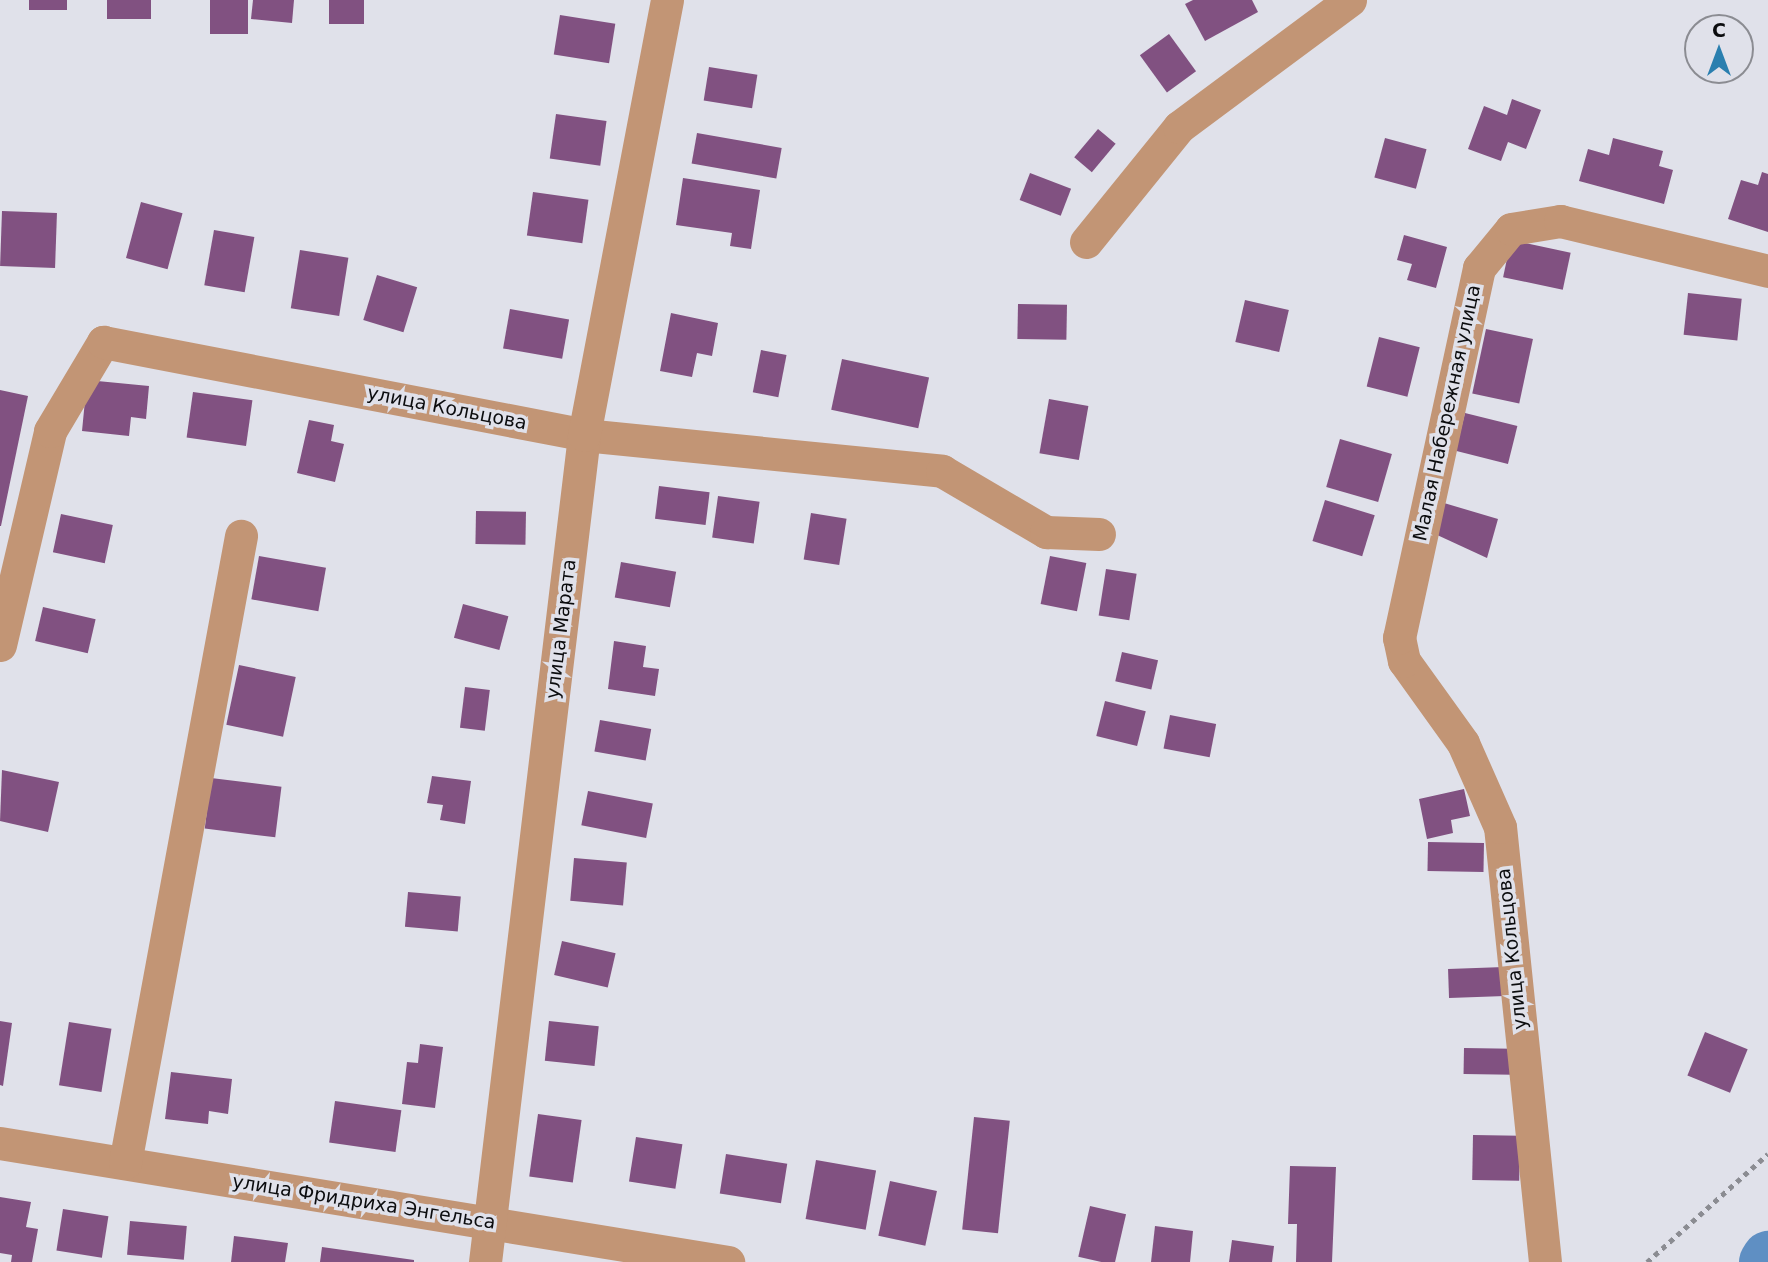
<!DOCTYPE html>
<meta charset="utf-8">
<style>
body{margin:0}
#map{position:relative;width:1768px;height:1262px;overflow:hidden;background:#e0e1ea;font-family:"DejaVu Sans",sans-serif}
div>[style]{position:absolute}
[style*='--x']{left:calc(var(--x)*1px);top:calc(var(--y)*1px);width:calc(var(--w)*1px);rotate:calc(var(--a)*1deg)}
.river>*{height:52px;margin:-26px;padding:0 26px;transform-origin:26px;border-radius:26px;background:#5f8fc3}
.building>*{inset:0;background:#815181;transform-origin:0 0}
.path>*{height:4.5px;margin-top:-2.25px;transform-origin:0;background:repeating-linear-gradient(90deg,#8b8c92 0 5px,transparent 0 10px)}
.minor>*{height:33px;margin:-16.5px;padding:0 16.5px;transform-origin:16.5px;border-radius:16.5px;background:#c29575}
span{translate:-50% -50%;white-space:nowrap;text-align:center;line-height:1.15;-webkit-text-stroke:7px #e0e1ea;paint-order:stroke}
.street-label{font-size:19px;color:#0b0c0e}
.north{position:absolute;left:1684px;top:14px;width:70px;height:70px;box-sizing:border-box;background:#e0e1ea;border:2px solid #8b8c92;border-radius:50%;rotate:0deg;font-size:19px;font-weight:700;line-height:28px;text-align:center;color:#0b0c0e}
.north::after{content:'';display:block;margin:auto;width:24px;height:32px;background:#2a7faf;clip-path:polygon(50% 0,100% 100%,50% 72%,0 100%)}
</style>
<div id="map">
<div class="river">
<div style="--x:1765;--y:1262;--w:6;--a:-59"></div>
</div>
<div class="building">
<div style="left:29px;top:0;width:38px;height:10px"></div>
<div style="left:107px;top:0;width:44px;height:19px"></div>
<div style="left:210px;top:0;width:38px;height:34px"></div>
<div style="clip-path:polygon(253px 0,294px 0,292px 23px,251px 19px)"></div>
<div style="left:329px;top:0;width:35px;height:24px"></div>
<div style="clip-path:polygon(1193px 0,1252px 0,1258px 12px,1205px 41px,1185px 4px)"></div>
<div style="left:560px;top:15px;width:56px;height:40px;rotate:9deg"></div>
<div style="left:1169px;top:34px;width:46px;height:36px;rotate:54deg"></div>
<div style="left:709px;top:67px;width:49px;height:34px;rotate:9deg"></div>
<div style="clip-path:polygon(1512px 99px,1541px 110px,1526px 149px,1508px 142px,1501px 161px,1468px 149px,1484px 106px,1507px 115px)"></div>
<div style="left:556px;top:114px;width:51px;height:45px;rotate:8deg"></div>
<div style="left:1098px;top:129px;width:23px;height:37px;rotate:40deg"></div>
<div style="left:697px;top:133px;width:86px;height:31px;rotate:10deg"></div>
<div style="left:1385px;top:138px;width:43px;height:41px;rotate:15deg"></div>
<div style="clip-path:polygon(1613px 138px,1663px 151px,1659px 166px,1673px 170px,1664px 204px,1579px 181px,1588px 149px,1609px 155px)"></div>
<div style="clip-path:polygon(1762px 172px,1768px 174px,1768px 232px,1728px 219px,1741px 180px,1758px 185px)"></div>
<div style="left:1030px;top:173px;width:44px;height:29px;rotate:21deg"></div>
<div style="clip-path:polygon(683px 178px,760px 190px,751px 249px,730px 246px,732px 233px,676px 225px)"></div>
<div style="left:533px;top:192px;width:56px;height:44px;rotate:8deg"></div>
<div style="left:141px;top:202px;width:43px;height:58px;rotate:15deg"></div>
<div style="left:2px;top:211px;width:55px;height:55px;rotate:2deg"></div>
<div style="left:214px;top:230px;width:41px;height:56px;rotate:10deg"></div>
<div style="clip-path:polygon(1404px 235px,1447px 247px,1436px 288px,1407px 280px,1412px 264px,1397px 260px)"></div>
<div style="left:1511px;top:240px;width:61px;height:38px;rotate:12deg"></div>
<div style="left:300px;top:250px;width:49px;height:59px;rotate:9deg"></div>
<div style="left:377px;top:275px;width:42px;height:47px;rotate:17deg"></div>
<div style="left:1688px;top:293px;width:54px;height:42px;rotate:6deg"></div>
<div style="left:1245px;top:300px;width:45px;height:43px;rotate:13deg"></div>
<div style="left:1018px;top:304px;width:49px;height:35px;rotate:1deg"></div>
<div style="left:510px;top:309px;width:60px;height:40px;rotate:10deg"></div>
<div style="clip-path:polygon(671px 313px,718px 323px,712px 356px,697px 353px,692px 377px,660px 371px)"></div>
<div style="left:1486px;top:329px;width:48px;height:66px;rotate:12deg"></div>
<div style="left:1379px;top:337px;width:42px;height:51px;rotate:14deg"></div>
<div style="left:761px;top:350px;width:26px;height:43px;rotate:11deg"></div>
<div style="left:842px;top:359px;width:89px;height:52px;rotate:12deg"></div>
<div style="clip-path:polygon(87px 380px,149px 386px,146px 419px,131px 417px,129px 436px,82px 431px)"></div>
<div style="clip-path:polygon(0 390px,28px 396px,1px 526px,0 526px)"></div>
<div style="left:193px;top:392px;width:60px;height:46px;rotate:8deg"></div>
<div style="left:1049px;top:399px;width:40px;height:55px;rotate:10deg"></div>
<div style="left:1465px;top:413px;width:54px;height:39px;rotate:14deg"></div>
<div style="clip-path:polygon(309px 420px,334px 425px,331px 441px,344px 444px,335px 482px,297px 473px)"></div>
<div style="left:1340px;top:439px;width:54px;height:50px;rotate:16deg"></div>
<div style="left:659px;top:486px;width:51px;height:33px;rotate:7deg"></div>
<div style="left:718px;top:496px;width:42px;height:42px;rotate:8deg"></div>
<div style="left:1325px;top:500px;width:52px;height:43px;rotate:17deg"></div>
<div style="clip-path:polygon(1444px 503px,1498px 519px,1487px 558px,1435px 534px)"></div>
<div style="left:476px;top:511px;width:50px;height:33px;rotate:1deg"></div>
<div style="left:811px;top:513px;width:36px;height:47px;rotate:9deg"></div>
<div style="left:61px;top:514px;width:53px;height:39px;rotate:12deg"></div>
<div style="left:259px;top:556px;width:68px;height:44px;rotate:10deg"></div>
<div style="left:1050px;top:556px;width:37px;height:49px;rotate:11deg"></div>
<div style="left:621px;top:562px;width:56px;height:36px;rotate:10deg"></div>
<div style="left:1106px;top:569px;width:31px;height:47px;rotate:9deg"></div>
<div style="left:463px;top:604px;width:47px;height:35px;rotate:15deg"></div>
<div style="left:43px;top:607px;width:54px;height:35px;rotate:13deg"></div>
<div style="clip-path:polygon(614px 641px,646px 646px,643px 667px,659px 669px,655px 696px,608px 689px)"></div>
<div style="left:1122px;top:652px;width:37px;height:30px;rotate:13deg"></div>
<div style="left:239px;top:665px;width:58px;height:61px;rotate:12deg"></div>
<div style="left:465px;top:687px;width:25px;height:41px;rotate:7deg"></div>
<div style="left:1105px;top:701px;width:42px;height:36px;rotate:14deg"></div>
<div style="left:1170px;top:715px;width:47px;height:34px;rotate:11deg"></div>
<div style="left:600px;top:720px;width:52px;height:32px;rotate:10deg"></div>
<div style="clip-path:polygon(2px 770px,59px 782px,48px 832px,0 821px)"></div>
<div style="clip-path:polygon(432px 776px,471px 781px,465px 824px,440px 820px,443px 805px,427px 803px)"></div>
<div style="left:211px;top:778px;width:71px;height:51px;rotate:7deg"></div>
<div style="clip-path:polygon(1464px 789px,1470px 816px,1451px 820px,1453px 833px,1427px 839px,1419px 799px)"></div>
<div style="left:588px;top:791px;width:66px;height:35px;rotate:11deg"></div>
<div style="left:1428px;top:842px;width:56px;height:29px;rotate:1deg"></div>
<div style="left:574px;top:858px;width:53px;height:43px;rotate:5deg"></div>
<div style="left:408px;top:892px;width:53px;height:35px;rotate:5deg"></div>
<div style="left:562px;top:941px;width:55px;height:35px;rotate:13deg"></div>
<div style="left:1504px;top:967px;width:29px;height:56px;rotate:88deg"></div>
<div style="clip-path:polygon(0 1021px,12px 1023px,3px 1086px,0 1085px)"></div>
<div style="left:549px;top:1021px;width:50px;height:40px;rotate:6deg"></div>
<div style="left:69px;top:1022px;width:43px;height:64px;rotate:9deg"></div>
<div style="left:1705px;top:1032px;width:46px;height:47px;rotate:22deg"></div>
<div style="clip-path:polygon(420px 1044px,443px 1047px,435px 1108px,402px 1104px,407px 1062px,418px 1063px)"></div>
<div style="left:1464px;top:1048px;width:49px;height:26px;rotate:1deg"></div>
<div style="clip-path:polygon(171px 1072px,232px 1079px,228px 1114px,209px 1111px,208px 1124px,165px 1119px)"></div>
<div style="left:335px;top:1101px;width:67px;height:42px;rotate:8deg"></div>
<div style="left:538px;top:1114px;width:44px;height:63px;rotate:8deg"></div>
<div style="left:974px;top:1117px;width:36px;height:113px;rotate:6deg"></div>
<div style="left:1473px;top:1135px;width:47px;height:45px;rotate:1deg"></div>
<div style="left:636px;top:1137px;width:47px;height:45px;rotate:9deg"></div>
<div style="left:726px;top:1154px;width:62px;height:40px;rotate:9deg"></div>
<div style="left:816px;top:1160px;width:61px;height:60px;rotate:10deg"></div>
<div style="clip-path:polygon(1290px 1166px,1336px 1167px,1332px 1262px,1296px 1262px,1297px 1224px,1288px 1224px)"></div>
<div style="left:890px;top:1181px;width:48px;height:56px;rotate:12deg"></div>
<div style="clip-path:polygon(0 1197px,31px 1202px,26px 1227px,38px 1229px,32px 1262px,11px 1262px,12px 1255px,0 1253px)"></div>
<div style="left:1090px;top:1206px;width:37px;height:52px;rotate:13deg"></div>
<div style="left:63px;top:1209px;width:46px;height:42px;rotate:9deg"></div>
<div style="left:130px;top:1221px;width:57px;height:34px;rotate:5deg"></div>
<div style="clip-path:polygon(1155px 1226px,1193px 1231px,1190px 1262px,1151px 1262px)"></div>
<div style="clip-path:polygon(234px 1236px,288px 1243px,285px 1262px,231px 1262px)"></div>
<div style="clip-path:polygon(1232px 1240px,1274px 1246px,1272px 1262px,1229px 1262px)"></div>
<div style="clip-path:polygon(322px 1247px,414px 1260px,414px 1262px,320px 1262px)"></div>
</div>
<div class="path">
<div style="--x:1647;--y:1262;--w:162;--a:-41.8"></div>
</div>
<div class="minor">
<div style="--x:1086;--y:242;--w:148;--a:-51"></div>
<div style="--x:1179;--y:127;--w:213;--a:-36.6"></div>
<div style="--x:0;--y:645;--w:220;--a:-76.8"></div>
<div style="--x:50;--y:431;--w:104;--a:-59.2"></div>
<div style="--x:103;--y:342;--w:490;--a:10.9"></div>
<div style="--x:584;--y:435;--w:360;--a:5.7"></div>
<div style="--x:942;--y:471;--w:121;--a:30.4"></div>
<div style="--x:1046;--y:532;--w:53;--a:2.2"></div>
<div style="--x:0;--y:1143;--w:738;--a:9.28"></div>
<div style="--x:125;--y:1163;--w:638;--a:-79.52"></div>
<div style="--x:485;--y:1262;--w:833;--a:-83.17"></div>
<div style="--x:584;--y:435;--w:443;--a:-79.2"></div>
<div style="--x:1545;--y:1262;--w:437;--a:-95.9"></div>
<div style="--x:1500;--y:827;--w:92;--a:-113.8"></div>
<div style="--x:1463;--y:743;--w:101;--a:-125.7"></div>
<div style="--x:1404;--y:661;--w:24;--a:-102"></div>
<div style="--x:1399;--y:638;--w:379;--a:-77.8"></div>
<div style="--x:1479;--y:268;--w:50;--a:-50.6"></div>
<div style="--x:1511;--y:229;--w:50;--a:-9.3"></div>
<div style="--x:1560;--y:221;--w:214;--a:13.5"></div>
</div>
<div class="street-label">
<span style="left:447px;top:408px;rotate:11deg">улица Кольцова</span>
<span style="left:1447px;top:413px;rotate:-78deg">Малая Набережная улица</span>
<span style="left:561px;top:629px;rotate:-83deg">улица Марата</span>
<span style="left:1512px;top:949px;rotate:-96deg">улица Кольцова</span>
<span style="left:364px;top:1202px;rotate:9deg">улица Фридриха Энгельса</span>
</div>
<div class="north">С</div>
</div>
